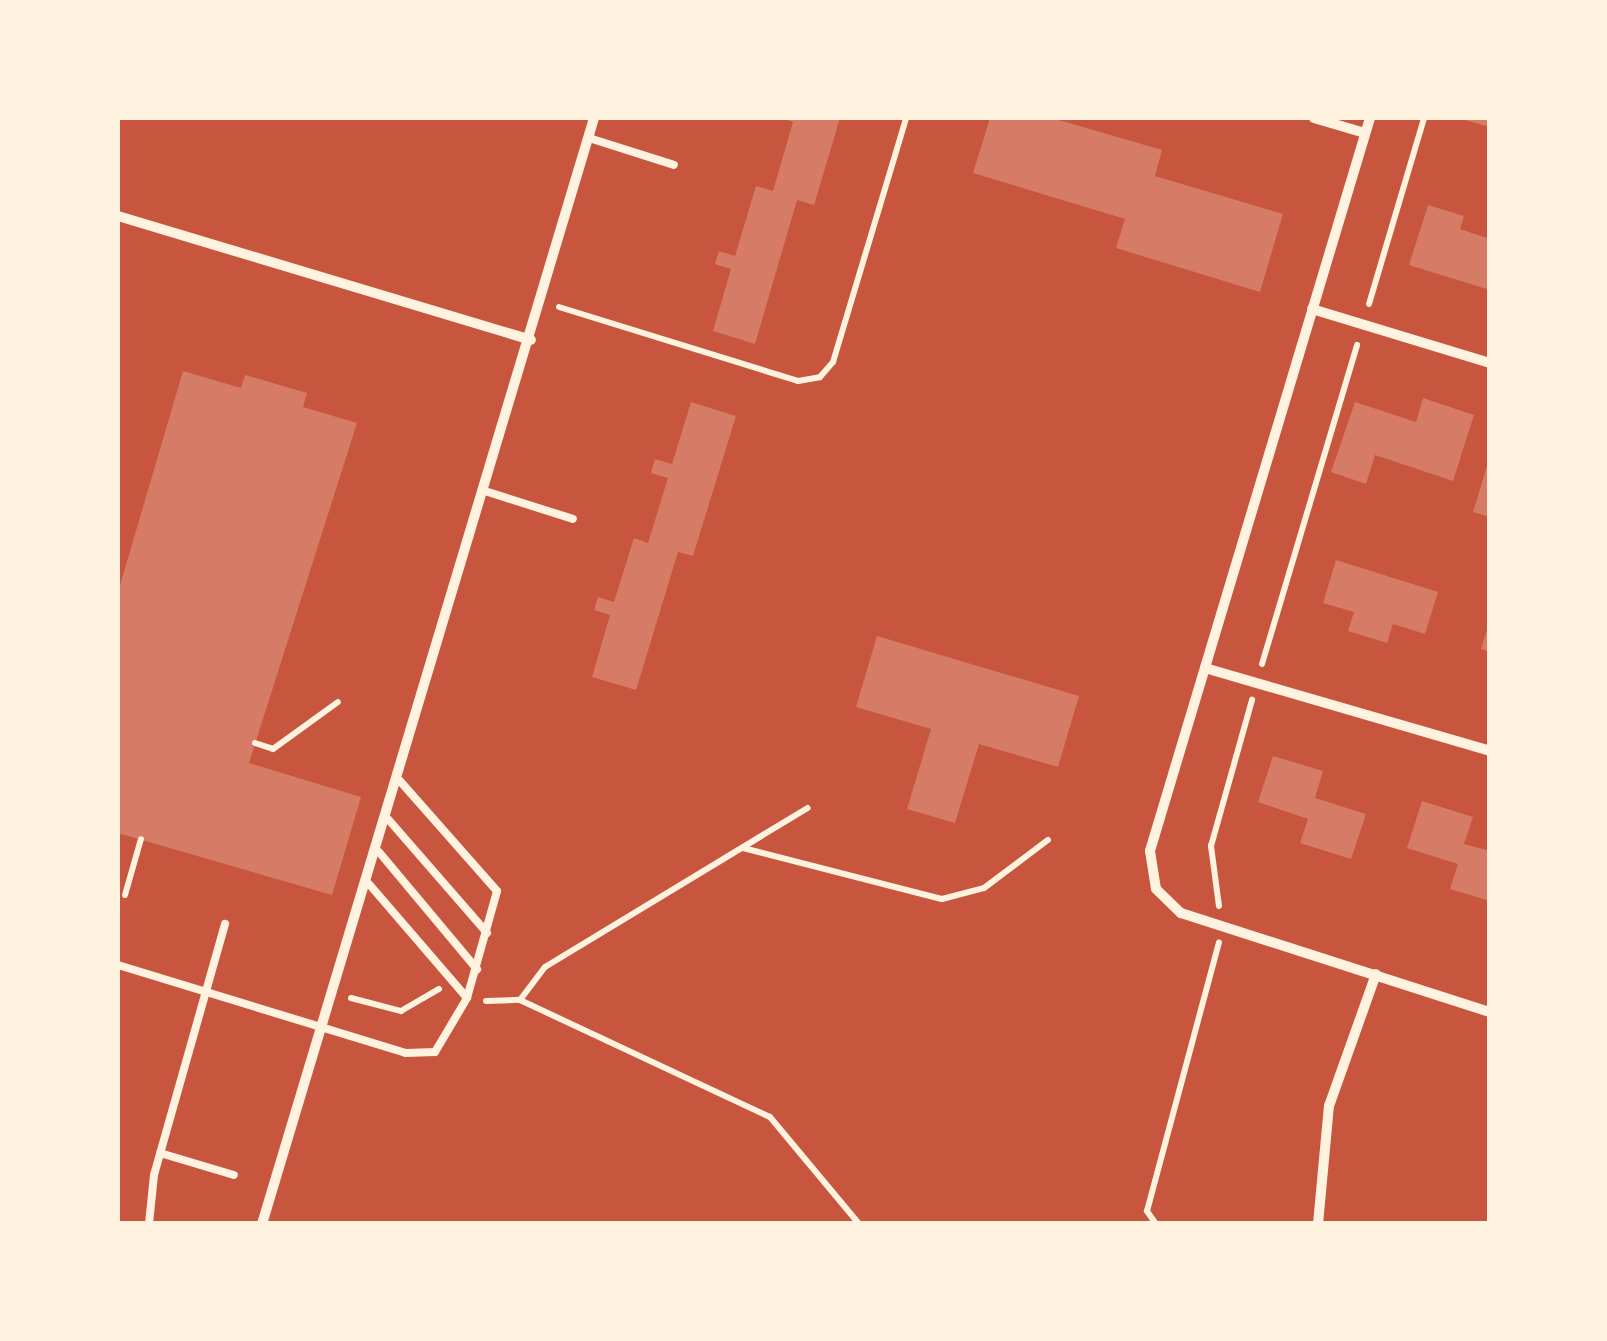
<!DOCTYPE html>
<style>
body{margin:0}
#map{position:relative;width:1607px;height:1341px;overflow:hidden;background:#c8553d;font-family:Overpass,sans-serif}
div>[style]{position:absolute}
[style*='--x']{left:calc(var(--x)*1px);top:calc(var(--y)*1px);width:calc(var(--w)*1px);rotate:calc(var(--a)*1deg)}
.building>*{inset:0;background:#d67c66}
.path>*{height:6px;margin:-3px;padding:0 3px;transform-origin:3px;border-radius:3px;background:#fff3e0}
.service>*{height:8px;margin:-4px;padding:0 4px;transform-origin:4px;border-radius:4px;background:#fff3e0}
.minor>*{height:10px;margin:-5px;padding:0 5px;transform-origin:5px;border-radius:5px;background:#fff3e0}
span{translate:-50% -50%;white-space:nowrap;text-align:center;line-height:1.15;-webkit-text-stroke:8px #fff3e0;paint-order:stroke}
.frame{position:absolute;inset:0;border:120px solid #fff3e0;pointer-events:none}
</style>
<div id="map">
<div class="building">
<div style="clip-path:polygon(782px 118px,840px 118px,814px 205px,797px 200px,755px 344px,713px 331px,731px 269px,715px 264px,719px 251px,735px 256px,756px 186px,773px 191px,793px 122px)"></div>
<div style="clip-path:polygon(990px 118px,1052px 118px,1162px 150px,1155px 176px,1283px 214px,1260px 292px,1116px 248px,1125px 219px,973px 173px)"></div>
<div style="clip-path:polygon(1490px 118px,1490px 127px,1461px 119px,1461px 118px)"></div>
<div style="clip-path:polygon(1428px 205px,1464px 216px,1460px 229px,1490px 239px,1490px 290px,1409px 265px)"></div>
<div style="clip-path:polygon(183px 371px,241px 388px,245px 375px,307px 393px,303px 407px,357px 423px,249px 763px,361px 797px,332px 895px,118px 833px,118px 592px)"></div>
<div style="clip-path:polygon(1423px 398px,1474px 415px,1453px 481px,1375px 455px,1366px 484px,1331px 472px,1355px 402px,1416px 422px)"></div>
<div style="clip-path:polygon(691px 402px,736px 416px,693px 556px,678px 552px,636px 690px,592px 677px,610px 615px,594px 610px,598px 597px,614px 602px,634px 538px,648px 543px,668px 478px,651px 473px,655px 459px,672px 464px)"></div>
<div style="clip-path:polygon(1489px 460px,1490px 460px,1490px 517px,1473px 512px)"></div>
<div style="clip-path:polygon(1336px 560px,1438px 592px,1425px 634px,1393px 624px,1387px 643px,1348px 631px,1354px 612px,1323px 603px)"></div>
<div style="clip-path:polygon(1489px 623px,1490px 623px,1490px 652px,1481px 649px)"></div>
<div style="clip-path:polygon(877px 636px,1079px 696px,1058px 767px,979px 744px,955px 823px,907px 809px,931px 729px,856px 707px)"></div>
<div style="clip-path:polygon(1273px 756px,1323px 771px,1315px 798px,1366px 814px,1351px 859px,1300px 843px,1308px 819px,1258px 802px)"></div>
<div style="clip-path:polygon(1422px 801px,1473px 817px,1464px 844px,1490px 851px,1490px 901px,1450px 889px,1458px 864px,1407px 848px)"></div>
</div>
<div class="path">
<div style="--x:1369;--y:304;--w:194;--a:-73.5"></div>
<div style="--x:559;--y:307;--w:250;--a:17.2"></div>
<div style="--x:798;--y:381;--w:22;--a:-10"></div>
<div style="--x:820;--y:377;--w:20;--a:-49"></div>
<div style="--x:833;--y:362;--w:255;--a:-73.3"></div>
<div style="--x:1262;--y:664;--w:333;--a:-73.4"></div>
<div style="--x:255;--y:743;--w:19;--a:18"></div>
<div style="--x:273;--y:749;--w:80;--a:-35.9"></div>
<div style="--x:743;--y:848;--w:205;--a:14.4"></div>
<div style="--x:942;--y:899;--w:43;--a:-14.7"></div>
<div style="--x:984;--y:888;--w:80;--a:-36.9"></div>
<div style="--x:125;--y:895;--w:58;--a:-74.1"></div>
<div style="--x:1219;--y:906;--w:61;--a:-97.6"></div>
<div style="--x:1211;--y:846;--w:152;--a:-74.3"></div>
<div style="--x:351;--y:998;--w:52;--a:14.6"></div>
<div style="--x:401;--y:1011;--w:44;--a:-30.1"></div>
<div style="--x:520;--y:1000;--w:41;--a:-52.9"></div>
<div style="--x:545;--y:967;--w:307;--a:-31.2"></div>
<div style="--x:486;--y:1001;--w:34;--a:-2"></div>
<div style="--x:520;--y:1000;--w:276;--a:25.1"></div>
<div style="--x:770;--y:1117;--w:139;--a:50.2"></div>
<div style="--x:1156;--y:1224;--w:16;--a:-125"></div>
<div style="--x:1147;--y:1211;--w:278;--a:-75"></div>
</div>
<div class="service">
<div style="--x:589;--y:138;--w:89;--a:17.6"></div>
<div style="--x:488;--y:492;--w:89;--a:17.6"></div>
<div style="--x:388;--y:819;--w:151;--a:49"></div>
<div style="--x:379;--y:852;--w:153;--a:50.1"></div>
<div style="--x:369;--y:884;--w:150;--a:49.3"></div>
<div style="--x:118;--y:965;--w:301;--a:17"></div>
<div style="--x:406;--y:1053;--w:29;--a:-2"></div>
<div style="--x:435;--y:1052;--w:63;--a:-59.3"></div>
<div style="--x:467;--y:998;--w:111;--a:-74.3"></div>
<div style="--x:497;--y:891;--w:147;--a:-131.4"></div>
<div style="--x:160;--y:1153;--w:77;--a:16.6"></div>
<div style="--x:149;--y:1224;--w:49;--a:-84.2"></div>
<div style="--x:154;--y:1175;--w:261;--a:-74.2"></div>
</div>
<div class="minor">
<div style="--x:1314;--y:118;--w:53;--a:16.4"></div>
<div style="--x:1370;--y:118;--w:765;--a:106.71"></div>
<div style="--x:1150;--y:851;--w:38;--a:81"></div>
<div style="--x:1156;--y:889;--w:35;--a:44"></div>
<div style="--x:1181;--y:913;--w:324;--a:17.8"></div>
<div style="--x:118;--y:216;--w:431;--a:16.7"></div>
<div style="--x:1312;--y:309;--w:186;--a:16.9"></div>
<div style="--x:1205;--y:668;--w:297;--a:16.2"></div>
<div style="--x:262;--y:1224;--w:1155;--a:-73.29"></div>
<div style="--x:1318;--y:1224;--w:119;--a:-84.7"></div>
<div style="--x:1329;--y:1106;--w:140;--a:-70.4"></div>
</div>
<div class="frame"></div>
</div>
